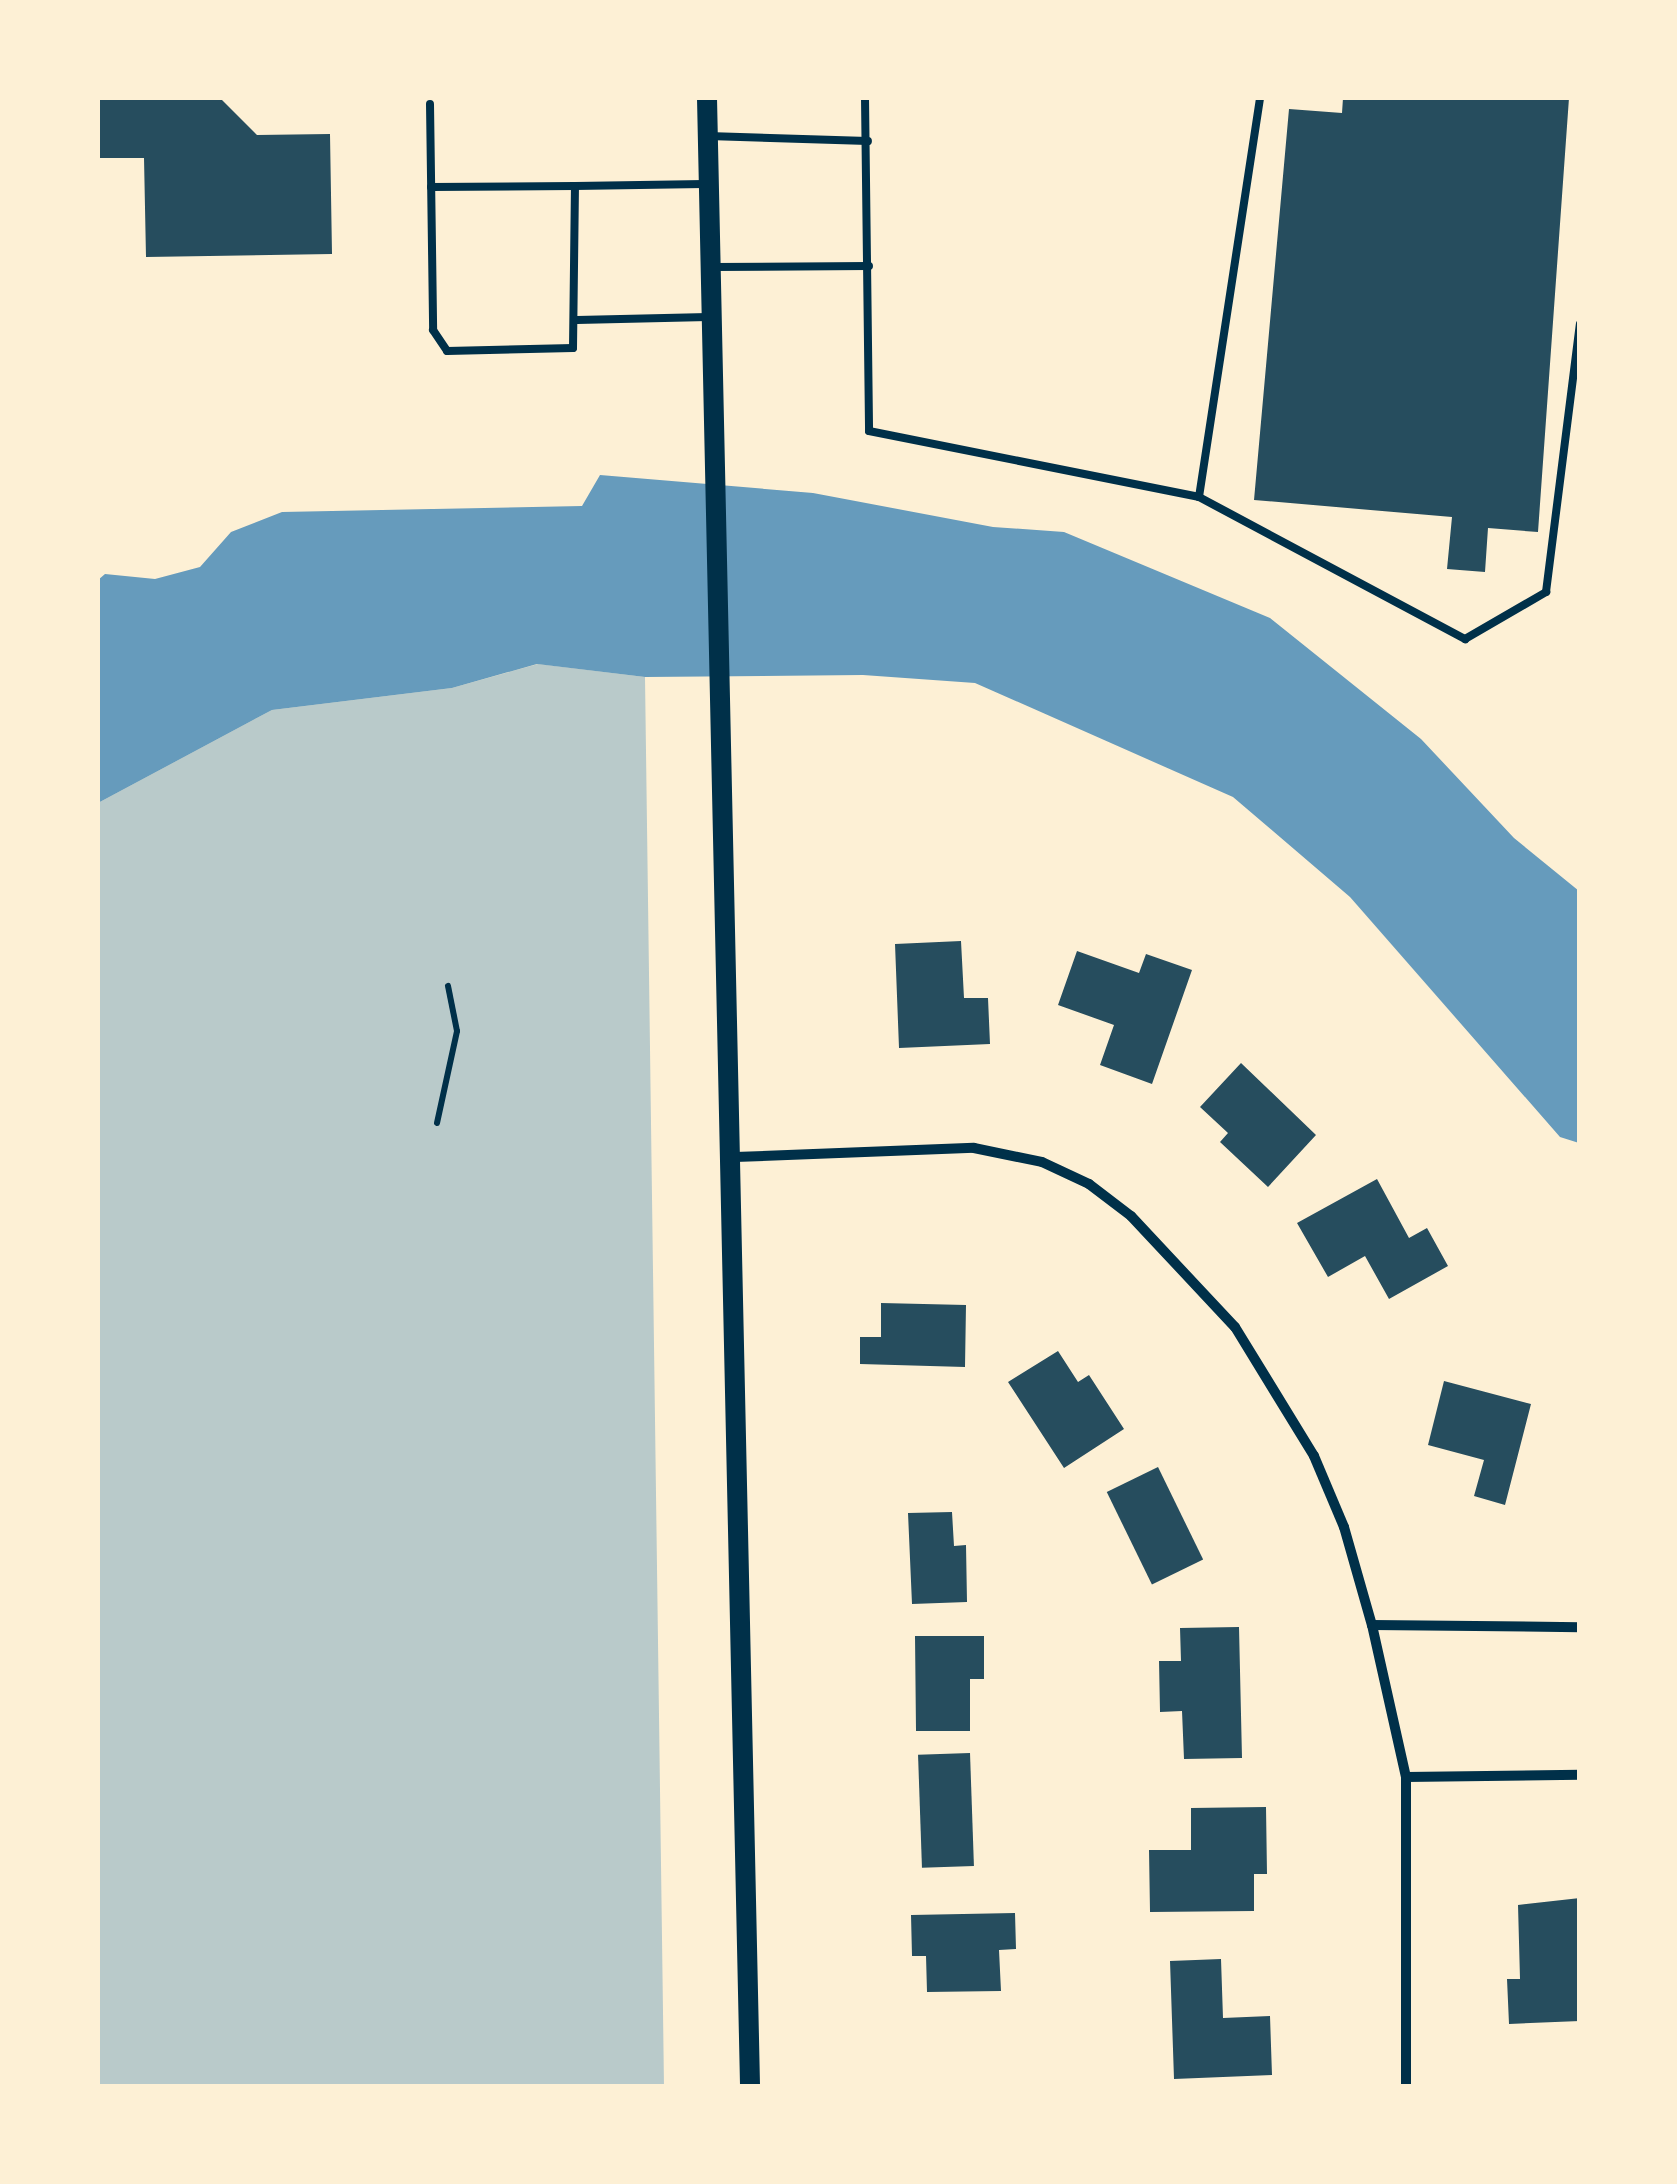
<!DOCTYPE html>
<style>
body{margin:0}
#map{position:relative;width:1677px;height:2184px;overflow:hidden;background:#fdf0d5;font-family:"IBM Plex Sans",sans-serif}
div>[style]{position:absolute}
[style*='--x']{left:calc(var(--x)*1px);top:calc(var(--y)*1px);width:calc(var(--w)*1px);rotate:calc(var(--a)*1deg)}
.green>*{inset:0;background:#b9caca}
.water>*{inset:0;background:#669bbc}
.building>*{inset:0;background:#264d5e;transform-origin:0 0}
.path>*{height:6px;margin:-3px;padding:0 3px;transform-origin:3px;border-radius:3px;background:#003049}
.service>*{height:8px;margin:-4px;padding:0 4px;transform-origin:4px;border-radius:4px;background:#003049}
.minor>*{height:10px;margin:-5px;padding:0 5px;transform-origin:5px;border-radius:5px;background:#003049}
.secondary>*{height:20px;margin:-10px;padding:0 10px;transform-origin:10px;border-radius:10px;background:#003049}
span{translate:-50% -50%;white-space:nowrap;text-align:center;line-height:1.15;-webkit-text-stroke:8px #fdf0d5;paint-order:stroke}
.frame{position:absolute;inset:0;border:100px solid #fdf0d5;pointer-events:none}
</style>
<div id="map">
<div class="green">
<div style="clip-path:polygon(538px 664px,645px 677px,664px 2086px,98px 2086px,98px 803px,272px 710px,452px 688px)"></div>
</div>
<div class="water">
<div style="clip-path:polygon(600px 475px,813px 493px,993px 527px,1064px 532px,1270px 618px,1421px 739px,1514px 838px,1579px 891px,1579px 1143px,1560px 1137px,1350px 897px,1233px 797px,975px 683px,863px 675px,645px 677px,537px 664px,452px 688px,272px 710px,98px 803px,98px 580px,105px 574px,155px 579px,200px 567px,231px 532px,282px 512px,582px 506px)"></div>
</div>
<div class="building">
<div style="clip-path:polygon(98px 98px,220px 98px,257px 135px,330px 134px,332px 254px,146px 257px,144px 158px,98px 158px)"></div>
<div style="clip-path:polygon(1343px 98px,1569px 98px,1538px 532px,1488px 528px,1485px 572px,1447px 569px,1452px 517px,1254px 500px,1289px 109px,1342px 113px)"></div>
<div style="clip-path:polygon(961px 941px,964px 998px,988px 998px,990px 1044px,899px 1048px,895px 944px)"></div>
<div style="clip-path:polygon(1077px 951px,1139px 973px,1146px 954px,1192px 970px,1152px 1084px,1100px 1065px,1114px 1025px,1058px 1005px)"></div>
<div style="clip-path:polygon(1241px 1063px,1316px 1135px,1268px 1187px,1220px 1142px,1228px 1133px,1200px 1107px)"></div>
<div style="clip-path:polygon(1377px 1179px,1409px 1238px,1427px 1228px,1448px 1266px,1389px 1299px,1365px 1256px,1328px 1277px,1297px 1223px)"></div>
<div style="clip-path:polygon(881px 1303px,966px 1305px,965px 1367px,860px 1364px,860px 1337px,881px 1337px)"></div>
<div style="clip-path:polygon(1058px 1351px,1078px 1382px,1089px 1375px,1124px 1429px,1064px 1468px,1008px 1382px)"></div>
<div style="clip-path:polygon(1444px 1381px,1531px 1404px,1505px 1505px,1474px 1496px,1484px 1460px,1428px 1445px)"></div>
<div style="left:1158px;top:1467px;width:103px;height:57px;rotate:64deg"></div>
<div style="clip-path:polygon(952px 1512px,954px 1546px,966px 1545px,967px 1602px,912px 1604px,908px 1513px)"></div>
<div style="clip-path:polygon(1239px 1627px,1242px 1758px,1184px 1759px,1182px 1711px,1160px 1712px,1159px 1661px,1181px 1661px,1180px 1628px)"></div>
<div style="clip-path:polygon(915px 1636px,984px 1636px,984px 1679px,970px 1679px,970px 1731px,916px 1731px)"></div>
<div style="left:970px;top:1753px;width:113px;height:52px;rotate:88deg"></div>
<div style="clip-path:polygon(1266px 1807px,1267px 1874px,1254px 1874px,1254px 1911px,1150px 1912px,1149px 1850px,1191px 1850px,1191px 1808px)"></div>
<div style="clip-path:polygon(1580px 1898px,1580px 2021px,1509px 2024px,1507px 1979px,1520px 1979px,1518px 1905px)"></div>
<div style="clip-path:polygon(1015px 1913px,1016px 1949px,999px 1950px,1001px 1991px,927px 1992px,926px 1956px,912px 1956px,911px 1915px)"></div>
<div style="clip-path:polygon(1221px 1959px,1223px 2018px,1270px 2016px,1272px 2075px,1174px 2079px,1170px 1961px)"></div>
</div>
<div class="path">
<div style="--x:437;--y:1123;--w:94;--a:-77.7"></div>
<div style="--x:457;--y:1031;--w:46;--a:-101.3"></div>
</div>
<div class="service">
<div style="--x:865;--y:98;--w:333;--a:89.3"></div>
<div style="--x:869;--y:431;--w:337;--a:11.3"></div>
<div style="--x:1199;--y:497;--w:404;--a:-81.3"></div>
<div style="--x:430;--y:104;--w:226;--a:89.2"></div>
<div style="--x:433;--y:330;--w:25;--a:56"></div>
<div style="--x:447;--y:351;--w:126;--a:-1.4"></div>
<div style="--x:573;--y:348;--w:162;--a:-89.3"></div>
<div style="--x:575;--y:186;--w:129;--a:-0.9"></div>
<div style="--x:708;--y:136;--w:160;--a:1.8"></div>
<div style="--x:431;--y:187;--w:144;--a:-0.4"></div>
<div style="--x:713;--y:267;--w:156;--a:-0.4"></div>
<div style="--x:577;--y:320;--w:131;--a:-1.3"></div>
<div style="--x:1199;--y:497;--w:302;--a:28.1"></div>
<div style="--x:1465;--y:639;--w:94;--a:-30.1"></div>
<div style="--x:1546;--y:592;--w:270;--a:-82.8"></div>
</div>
<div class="minor">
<div style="--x:735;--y:1157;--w:239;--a:-2.2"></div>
<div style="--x:974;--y:1148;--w:69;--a:11.6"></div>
<div style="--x:1042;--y:1162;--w:52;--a:25.1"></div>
<div style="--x:1089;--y:1184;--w:53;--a:37.3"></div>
<div style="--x:1131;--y:1216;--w:152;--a:46.9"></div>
<div style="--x:1235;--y:1327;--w:151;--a:58.5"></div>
<div style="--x:1314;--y:1456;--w:77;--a:67.1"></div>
<div style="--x:1344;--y:1527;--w:102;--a:74.1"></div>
<div style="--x:1372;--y:1625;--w:156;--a:77.4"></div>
<div style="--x:1406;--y:1777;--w:309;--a:90"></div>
<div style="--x:1372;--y:1625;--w:208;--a:0.6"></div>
<div style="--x:1406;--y:1777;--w:174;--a:-0.7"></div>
</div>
<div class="secondary">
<div style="--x:707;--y:98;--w:1988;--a:88.76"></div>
</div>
<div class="frame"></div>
</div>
